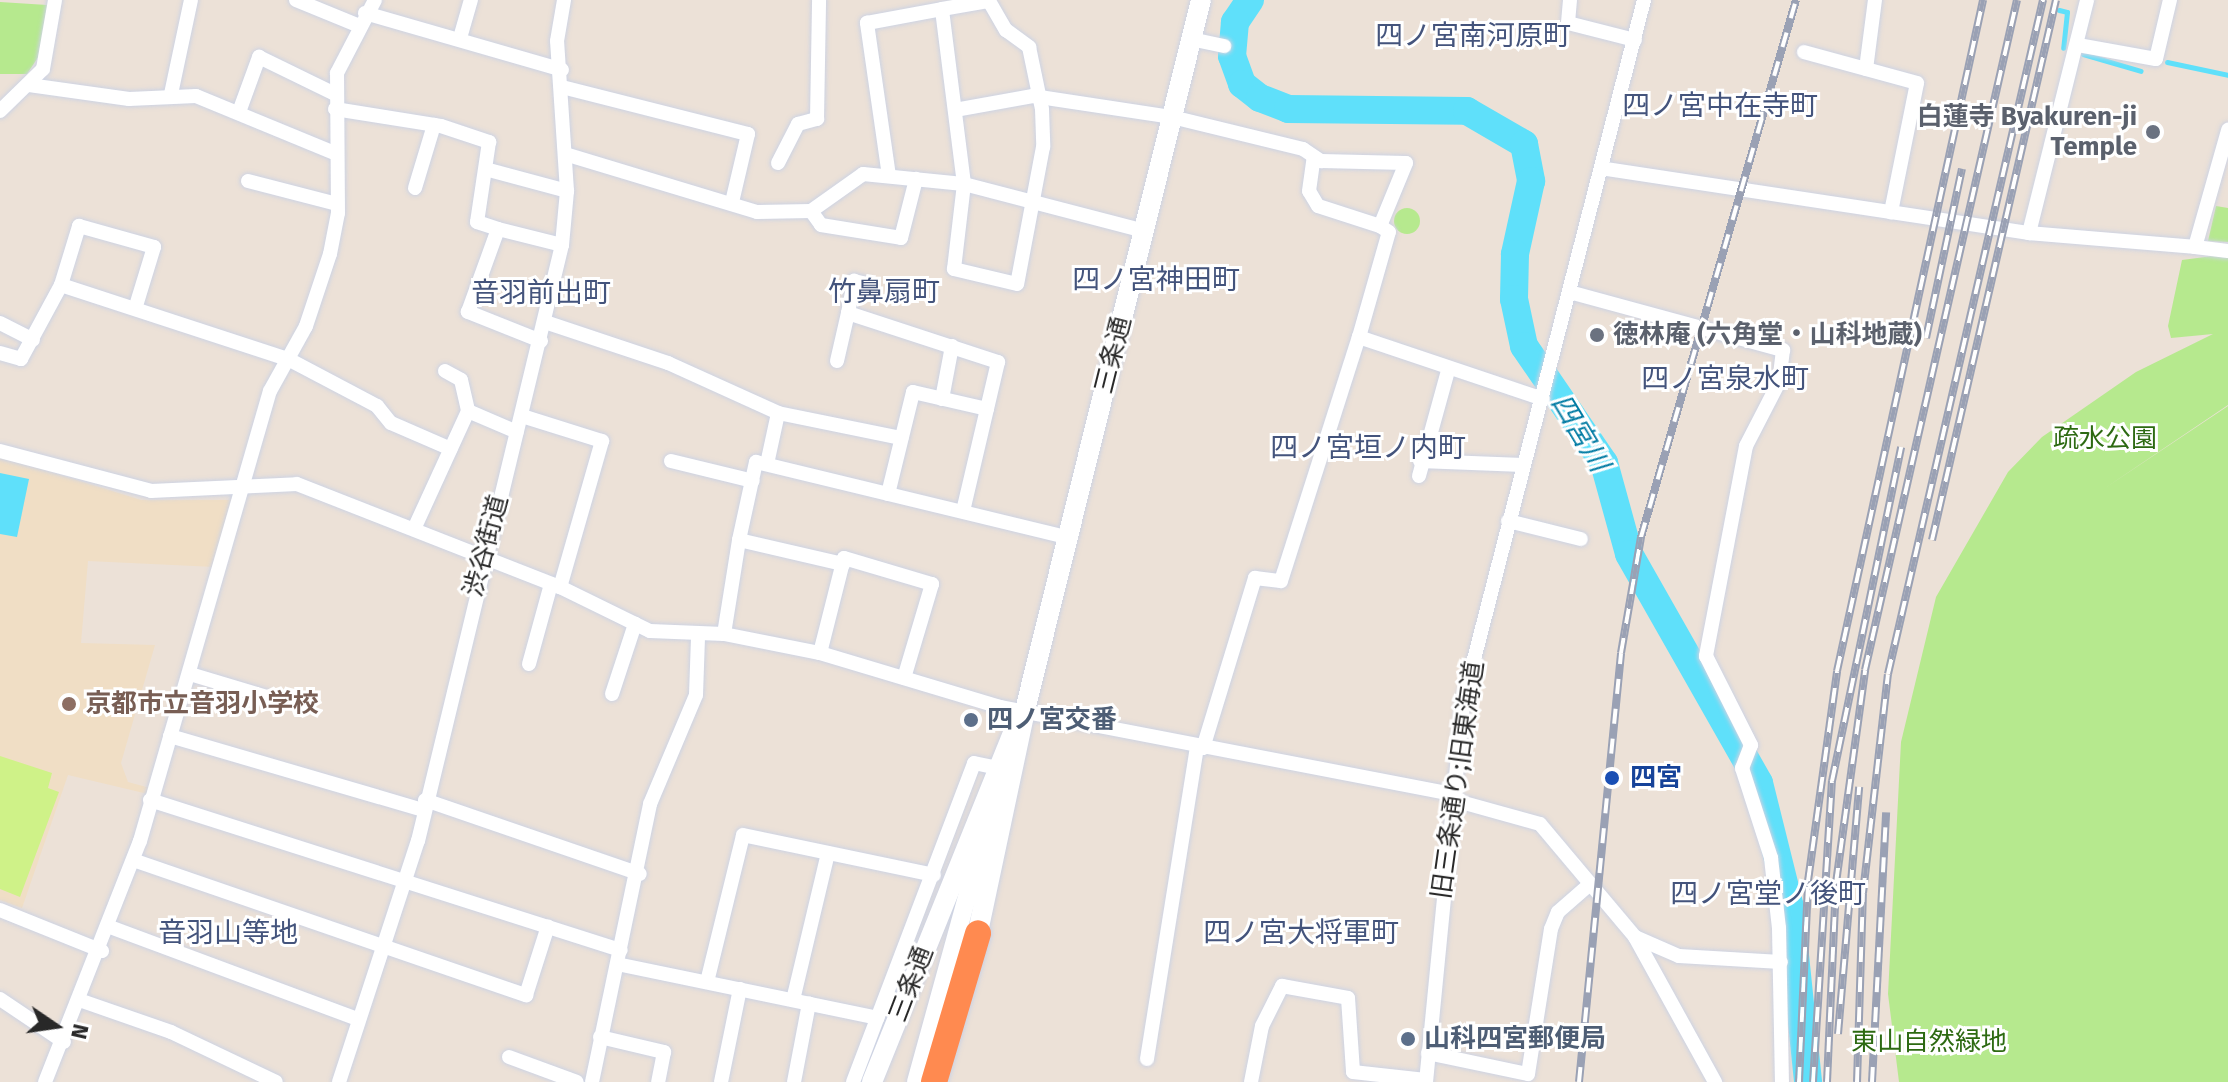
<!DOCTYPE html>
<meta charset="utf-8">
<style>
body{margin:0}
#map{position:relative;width:2228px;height:1082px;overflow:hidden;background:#ece1d7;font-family:"Fira Sans","Noto Sans JP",sans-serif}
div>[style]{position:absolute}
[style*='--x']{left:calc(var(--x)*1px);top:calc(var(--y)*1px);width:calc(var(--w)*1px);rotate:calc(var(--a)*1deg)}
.education>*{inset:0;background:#f0dec5}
.green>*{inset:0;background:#b6e98e}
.round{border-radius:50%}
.pitch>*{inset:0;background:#cff288}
.water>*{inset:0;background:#5fe0fa}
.stream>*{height:5px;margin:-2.5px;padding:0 2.5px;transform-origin:2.5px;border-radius:2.5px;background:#5fe0fa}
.river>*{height:28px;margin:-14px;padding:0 14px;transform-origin:14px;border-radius:14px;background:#5fe0fa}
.roads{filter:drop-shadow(0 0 2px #cdd3e3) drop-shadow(0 0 2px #cdd3e3)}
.minor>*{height:14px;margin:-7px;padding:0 7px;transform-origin:7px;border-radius:7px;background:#fff}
.tertiary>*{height:18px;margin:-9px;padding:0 9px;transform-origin:9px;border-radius:9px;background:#fff}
.secondary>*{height:20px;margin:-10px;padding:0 10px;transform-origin:10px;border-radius:10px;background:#fff}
.motorway>*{height:26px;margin:-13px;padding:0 13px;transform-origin:13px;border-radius:13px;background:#ff8a50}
.rail>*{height:8px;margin-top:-4px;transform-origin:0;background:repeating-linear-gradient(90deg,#fff 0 15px,#9aa1b4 0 30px);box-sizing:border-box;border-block:2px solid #9aa1b4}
.dots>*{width:22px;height:22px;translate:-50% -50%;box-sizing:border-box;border:4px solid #fff;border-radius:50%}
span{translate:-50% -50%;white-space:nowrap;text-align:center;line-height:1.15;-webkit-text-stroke:6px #fff;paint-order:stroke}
.worship-label{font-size:26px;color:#5b616d;font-weight:700}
.right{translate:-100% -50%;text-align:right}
.left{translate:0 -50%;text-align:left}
.street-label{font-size:26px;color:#282828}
.park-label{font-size:26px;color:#2d6a12}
.education-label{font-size:26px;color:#785e54;font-weight:700}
.service-label{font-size:26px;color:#4e5e75;font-weight:700}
.transit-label{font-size:26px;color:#164399;font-weight:700}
.neighbourhood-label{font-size:28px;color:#44547c}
.water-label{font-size:28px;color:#007ba3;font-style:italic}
.north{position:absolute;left:16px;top:986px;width:80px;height:80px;-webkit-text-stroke:6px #fff;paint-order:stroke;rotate:103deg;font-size:22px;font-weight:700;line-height:32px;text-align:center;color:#282828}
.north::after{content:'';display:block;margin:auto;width:28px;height:36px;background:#282828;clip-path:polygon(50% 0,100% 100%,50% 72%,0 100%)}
</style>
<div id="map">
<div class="education">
<div style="clip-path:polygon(0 456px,141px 500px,231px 500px,215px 567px,88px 561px,81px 643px,155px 645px,121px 763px,128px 782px,150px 788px,148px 794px,68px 775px,22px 908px,0 900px)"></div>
</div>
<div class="green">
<div style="clip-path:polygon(0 2px,47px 5px,43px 50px,27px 74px,0 74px)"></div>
<div style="clip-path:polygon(2216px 206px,2228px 208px,2228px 242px,2208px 241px)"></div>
<div class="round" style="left:1394px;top:208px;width:26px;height:26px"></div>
<div style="clip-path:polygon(2228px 254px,2228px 405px,2105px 488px,2228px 406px,2228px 1082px,1899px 1082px,1888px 994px,1901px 742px,1936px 597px,2008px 472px,2042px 437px,2136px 372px,2213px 334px,2171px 338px,2168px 326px,2182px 260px)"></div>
</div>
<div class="pitch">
<div style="clip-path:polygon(0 756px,52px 773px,48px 788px,59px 792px,20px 897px,0 889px)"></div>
</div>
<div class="water">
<div style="clip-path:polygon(0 473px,29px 479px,17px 537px,0 534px)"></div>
</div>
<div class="stream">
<div style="--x:2059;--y:10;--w:8;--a:14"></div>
<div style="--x:2067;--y:12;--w:36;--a:96"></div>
<div style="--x:2083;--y:54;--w:60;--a:16.3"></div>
<div style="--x:2167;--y:62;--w:62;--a:12"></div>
</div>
<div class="river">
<div style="--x:1250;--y:0;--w:27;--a:124"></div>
<div style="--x:1235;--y:22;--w:34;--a:95"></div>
<div style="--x:1232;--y:56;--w:30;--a:70"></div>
<div style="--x:1242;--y:84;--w:23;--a:38"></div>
<div style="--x:1260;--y:98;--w:30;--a:21"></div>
<div style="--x:1288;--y:109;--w:179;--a:0.6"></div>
<div style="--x:1467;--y:111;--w:66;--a:30.1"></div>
<div style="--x:1524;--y:144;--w:38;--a:79"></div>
<div style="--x:1531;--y:181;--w:75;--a:102.4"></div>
<div style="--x:1515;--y:254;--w:45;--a:91.3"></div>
<div style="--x:1514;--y:299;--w:48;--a:78"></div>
<div style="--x:1524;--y:346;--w:142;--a:55.6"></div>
<div style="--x:1604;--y:463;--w:94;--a:74.6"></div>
<div style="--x:1629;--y:554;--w:263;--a:60.4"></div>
<div style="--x:1759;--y:783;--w:128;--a:76"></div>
<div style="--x:1790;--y:907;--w:176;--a:84.1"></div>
</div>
<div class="roads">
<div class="minor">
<div style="--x:296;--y:0;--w:66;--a:22.3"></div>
<div style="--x:1570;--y:0;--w:23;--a:95"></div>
<div style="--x:1568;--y:23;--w:69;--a:14.2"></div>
<div style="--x:365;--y:13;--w:205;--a:16.1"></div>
<div style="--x:460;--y:38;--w:40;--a:-74"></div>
<div style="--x:1191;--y:39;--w:34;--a:12"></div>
<div style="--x:2078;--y:45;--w:79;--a:10.2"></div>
<div style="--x:2156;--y:59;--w:61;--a:-76.7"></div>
<div style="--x:1804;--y:52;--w:117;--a:15.3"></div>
<div style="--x:1917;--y:83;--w:132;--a:101.4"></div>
<div style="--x:1866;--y:69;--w:70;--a:-82.6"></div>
<div style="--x:29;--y:85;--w:101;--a:8"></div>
<div style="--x:129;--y:99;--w:67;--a:-2.6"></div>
<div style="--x:196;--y:96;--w:149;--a:22.4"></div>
<div style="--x:562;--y:87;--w:192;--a:14.2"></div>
<div style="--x:748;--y:134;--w:70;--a:103.2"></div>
<div style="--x:171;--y:94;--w:96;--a:-78"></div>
<div style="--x:335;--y:109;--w:107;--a:9.1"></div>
<div style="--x:441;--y:126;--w:51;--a:18.4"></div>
<div style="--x:489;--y:142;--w:81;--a:98.5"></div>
<div style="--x:477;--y:222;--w:22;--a:18"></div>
<div style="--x:955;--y:110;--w:79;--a:-10.2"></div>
<div style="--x:1033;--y:96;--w:141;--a:8.6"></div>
<div style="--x:1172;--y:117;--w:135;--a:13.7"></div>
<div style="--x:1303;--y:149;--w:22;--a:34"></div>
<div style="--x:1321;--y:161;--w:85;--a:1.3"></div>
<div style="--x:1406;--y:163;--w:68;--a:112.4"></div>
<div style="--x:1380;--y:226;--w:65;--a:-162.1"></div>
<div style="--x:1318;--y:206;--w:17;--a:-121"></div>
<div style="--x:1309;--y:191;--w:34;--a:-82"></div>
<div style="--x:0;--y:111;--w:60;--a:-44.3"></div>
<div style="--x:43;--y:69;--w:70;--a:-80.1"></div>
<div style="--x:239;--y:112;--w:59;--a:-70"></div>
<div style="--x:259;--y:57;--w:85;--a:26"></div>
<div style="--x:565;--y:154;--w:201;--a:16.8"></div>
<div style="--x:757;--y:212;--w:54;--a:-1.1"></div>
<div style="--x:811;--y:211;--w:64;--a:-35.4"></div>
<div style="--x:863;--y:174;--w:101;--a:5.7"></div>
<div style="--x:964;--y:184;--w:186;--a:14.6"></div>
<div style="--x:778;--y:163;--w:44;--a:-62.9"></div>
<div style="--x:798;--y:124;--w:20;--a:-15"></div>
<div style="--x:817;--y:119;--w:119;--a:-89"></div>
<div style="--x:1606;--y:169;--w:428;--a:8.6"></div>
<div style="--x:2029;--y:233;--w:167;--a:4.8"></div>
<div style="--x:2195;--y:247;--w:122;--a:-74.2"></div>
<div style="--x:489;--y:170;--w:81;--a:15.1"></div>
<div style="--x:889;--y:176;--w:155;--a:-98.2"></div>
<div style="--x:867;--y:23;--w:76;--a:-10.6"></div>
<div style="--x:942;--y:9;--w:48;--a:-9.7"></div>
<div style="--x:989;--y:1;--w:34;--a:60"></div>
<div style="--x:1006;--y:30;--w:29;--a:36"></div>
<div style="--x:1029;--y:47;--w:63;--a:78.2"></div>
<div style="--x:1042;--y:109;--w:38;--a:88"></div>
<div style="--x:1043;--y:147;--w:139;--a:100.7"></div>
<div style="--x:1017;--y:284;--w:65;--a:-166.6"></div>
<div style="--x:954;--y:269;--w:86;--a:-83.3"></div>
<div style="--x:964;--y:184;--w:176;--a:-97.2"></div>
<div style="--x:248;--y:181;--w:92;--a:14.5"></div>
<div style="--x:415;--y:188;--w:66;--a:-73.2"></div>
<div style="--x:811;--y:211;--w:17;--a:54"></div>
<div style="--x:821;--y:225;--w:81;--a:9.2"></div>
<div style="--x:901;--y:238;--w:61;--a:-75.7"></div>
<div style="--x:2029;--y:233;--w:240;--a:-76"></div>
<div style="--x:2195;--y:247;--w:33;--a:7"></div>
<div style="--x:61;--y:285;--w:239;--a:18.1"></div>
<div style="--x:288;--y:359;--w:101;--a:27.8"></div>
<div style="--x:377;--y:406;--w:22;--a:51"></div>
<div style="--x:391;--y:423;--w:65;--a:23.4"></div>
<div style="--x:1573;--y:293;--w:218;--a:15.2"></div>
<div style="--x:1783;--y:350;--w:32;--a:97"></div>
<div style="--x:1779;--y:382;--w:72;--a:117.3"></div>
<div style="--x:1746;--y:446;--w:214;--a:100.8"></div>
<div style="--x:1706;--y:656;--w:100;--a:63.2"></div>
<div style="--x:1751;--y:745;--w:25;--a:111"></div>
<div style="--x:1742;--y:768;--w:95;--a:72.1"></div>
<div style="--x:1771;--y:858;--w:70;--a:83.5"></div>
<div style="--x:1779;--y:928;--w:154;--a:88.9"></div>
<div style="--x:848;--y:313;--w:33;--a:-79"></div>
<div style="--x:854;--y:281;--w:12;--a:14"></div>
<div style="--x:545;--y:322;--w:130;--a:18.4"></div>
<div style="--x:668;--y:363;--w:121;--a:24.4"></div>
<div style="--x:778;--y:413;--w:126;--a:11.5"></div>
<div style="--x:0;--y:323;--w:37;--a:27"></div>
<div style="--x:1359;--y:337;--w:109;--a:-74.1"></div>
<div style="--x:1389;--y:232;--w:11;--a:-146"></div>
<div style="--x:541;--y:341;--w:79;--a:-158.3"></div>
<div style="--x:468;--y:312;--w:88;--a:-70.1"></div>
<div style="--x:498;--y:229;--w:66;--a:14"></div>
<div style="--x:0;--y:353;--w:22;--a:16"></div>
<div style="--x:21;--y:359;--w:84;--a:-61.6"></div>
<div style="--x:61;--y:285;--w:62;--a:-73"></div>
<div style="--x:79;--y:226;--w:78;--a:15.6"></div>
<div style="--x:154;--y:247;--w:62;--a:107"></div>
<div style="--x:837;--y:361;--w:49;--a:-77.1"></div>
<div style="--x:848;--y:313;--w:158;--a:18.1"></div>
<div style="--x:998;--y:362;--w:153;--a:103.2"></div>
<div style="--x:445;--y:371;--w:18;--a:29"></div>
<div style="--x:461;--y:380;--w:32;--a:77"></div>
<div style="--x:942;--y:399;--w:54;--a:-79.3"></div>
<div style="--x:522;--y:416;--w:84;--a:17.4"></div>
<div style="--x:602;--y:441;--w:152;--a:106"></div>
<div style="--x:0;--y:451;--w:156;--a:14.8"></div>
<div style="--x:151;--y:491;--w:146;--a:-2.7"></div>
<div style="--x:297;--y:484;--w:282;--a:21.4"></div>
<div style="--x:560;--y:587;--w:100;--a:26.1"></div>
<div style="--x:650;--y:631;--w:74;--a:2.3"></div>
<div style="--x:724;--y:634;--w:98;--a:11.2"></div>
<div style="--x:820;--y:653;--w:188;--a:16.7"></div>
<div style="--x:1000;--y:707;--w:458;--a:10.9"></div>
<div style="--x:671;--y:461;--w:84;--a:13.7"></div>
<div style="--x:1420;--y:461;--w:103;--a:2.2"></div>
<div style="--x:767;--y:464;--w:52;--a:-77.8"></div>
<div style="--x:1419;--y:476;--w:109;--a:-74.6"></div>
<div style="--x:888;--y:494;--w:105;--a:-76.2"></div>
<div style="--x:913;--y:392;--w:76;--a:12.9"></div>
<div style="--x:1508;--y:521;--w:75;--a:13.9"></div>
<div style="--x:414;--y:529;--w:130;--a:-65.4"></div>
<div style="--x:468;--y:411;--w:53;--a:23.2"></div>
<div style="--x:739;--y:540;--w:80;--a:-77.7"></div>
<div style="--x:756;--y:462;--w:320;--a:13.6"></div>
<div style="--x:724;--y:634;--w:95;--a:-80.9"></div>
<div style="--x:739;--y:540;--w:107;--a:13"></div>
<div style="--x:820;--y:653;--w:98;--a:-75.8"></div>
<div style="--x:844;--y:558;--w:92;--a:16.5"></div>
<div style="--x:932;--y:584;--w:98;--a:106.6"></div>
<div style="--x:529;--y:664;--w:83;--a:-74.6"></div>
<div style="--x:190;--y:674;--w:80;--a:16.6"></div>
<div style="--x:612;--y:694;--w:74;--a:-71.8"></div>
<div style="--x:170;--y:736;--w:264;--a:16.3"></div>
<div style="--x:1203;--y:748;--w:178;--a:-73"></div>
<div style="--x:1255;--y:578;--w:26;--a:7"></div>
<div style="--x:1281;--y:581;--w:256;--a:-72.3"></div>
<div style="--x:1359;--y:337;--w:194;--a:18.6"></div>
<div style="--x:1450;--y:799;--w:93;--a:15.5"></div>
<div style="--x:1540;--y:824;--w:148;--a:49.9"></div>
<div style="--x:1635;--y:937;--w:48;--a:23.4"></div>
<div style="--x:1679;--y:956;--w:102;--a:3.4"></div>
<div style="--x:150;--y:800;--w:494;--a:17.7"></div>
<div style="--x:425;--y:800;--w:227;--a:19"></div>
<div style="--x:133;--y:860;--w:416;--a:19"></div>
<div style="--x:526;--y:995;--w:72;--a:-72.3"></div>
<div style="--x:0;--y:910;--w:110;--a:21.9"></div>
<div style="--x:110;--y:927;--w:264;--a:20.4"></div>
<div style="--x:1635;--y:937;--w:166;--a:61.1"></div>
<div style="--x:617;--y:964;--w:266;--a:11.7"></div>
<div style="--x:707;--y:982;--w:151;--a:-76.2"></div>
<div style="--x:743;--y:835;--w:195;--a:11.8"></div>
<div style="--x:0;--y:999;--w:77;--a:33.9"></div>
<div style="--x:793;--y:1000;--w:151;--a:-76.6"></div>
<div style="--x:82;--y:1001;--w:94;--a:19.2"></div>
<div style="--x:171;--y:1032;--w:116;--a:25.5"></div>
<div style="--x:600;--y:1037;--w:66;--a:13.2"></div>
<div style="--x:664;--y:1052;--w:31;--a:101"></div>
<div style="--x:1428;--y:1053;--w:102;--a:11.9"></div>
<div style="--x:1528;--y:1074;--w:147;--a:-81"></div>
<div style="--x:1551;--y:929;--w:18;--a:-68"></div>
<div style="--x:1558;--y:912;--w:41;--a:-41.1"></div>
<div style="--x:509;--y:1057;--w:72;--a:20.2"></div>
<div style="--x:1147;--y:1059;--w:316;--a:-80.9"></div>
<div style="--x:45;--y:1082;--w:259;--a:-68.5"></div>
<div style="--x:140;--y:841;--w:468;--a:-73.9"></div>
<div style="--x:270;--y:391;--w:74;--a:-61"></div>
<div style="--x:306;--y:326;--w:76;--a:-71.6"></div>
<div style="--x:330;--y:254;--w:42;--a:-79"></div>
<div style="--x:338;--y:213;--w:140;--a:-90.4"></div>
<div style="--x:337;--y:73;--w:82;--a:-62.5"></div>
<div style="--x:339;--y:1082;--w:254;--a:-71.9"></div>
<div style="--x:418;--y:841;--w:613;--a:-76.42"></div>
<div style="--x:562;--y:245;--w:54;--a:-84.7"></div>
<div style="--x:567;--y:191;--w:150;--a:-93.8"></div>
<div style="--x:557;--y:41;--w:42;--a:-80.3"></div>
<div style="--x:592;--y:1082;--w:284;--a:-78.2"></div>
<div style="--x:650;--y:804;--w:118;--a:-67.1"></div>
<div style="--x:696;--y:695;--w:57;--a:-88"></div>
<div style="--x:721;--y:1082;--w:95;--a:-78.5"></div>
<div style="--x:794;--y:1082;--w:80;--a:-79.2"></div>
<div style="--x:853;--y:1082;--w:341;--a:-69.2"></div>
<div style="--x:974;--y:763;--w:25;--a:12"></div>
<div style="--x:1251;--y:1082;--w:57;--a:-78.9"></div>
<div style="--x:1262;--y:1026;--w:45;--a:-63.4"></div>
<div style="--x:1282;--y:986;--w:67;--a:10.3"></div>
<div style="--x:1348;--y:998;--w:74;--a:86.1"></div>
<div style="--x:1353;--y:1072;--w:73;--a:6.3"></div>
<div style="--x:1426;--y:1082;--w:382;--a:-84.4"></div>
<div style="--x:1463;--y:702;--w:725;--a:-75.54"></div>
</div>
<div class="tertiary">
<div style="--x:916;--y:1082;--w:297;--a:-74.6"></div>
</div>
<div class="secondary">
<div style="--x:975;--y:946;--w:241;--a:-78"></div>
<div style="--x:1025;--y:710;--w:731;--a:-76.08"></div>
<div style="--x:872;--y:1082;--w:379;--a:-68"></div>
</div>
<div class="motorway">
<div style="--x:934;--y:1082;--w:155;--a:-73.5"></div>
</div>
</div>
<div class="rail">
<div style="--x:1926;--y:338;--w:173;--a:-78"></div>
<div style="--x:1932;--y:540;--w:554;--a:-77.07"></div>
<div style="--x:1838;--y:1034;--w:248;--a:-85.1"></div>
<div style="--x:1579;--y:1082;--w:431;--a:-84.4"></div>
<div style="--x:1621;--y:653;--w:118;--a:-80.2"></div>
<div style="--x:1641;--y:537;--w:559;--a:-73.9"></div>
<div style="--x:1799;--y:1082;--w:201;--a:-87.4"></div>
<div style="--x:1808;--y:881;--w:212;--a:-82.1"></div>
<div style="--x:1837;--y:671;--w:687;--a:-77.72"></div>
<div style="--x:1813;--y:1082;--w:302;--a:-86.4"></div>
<div style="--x:1832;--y:781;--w:341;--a:-78.3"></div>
<div style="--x:1827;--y:1082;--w:199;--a:-87.4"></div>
<div style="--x:1836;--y:883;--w:215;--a:-82.2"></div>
<div style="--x:1865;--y:670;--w:687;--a:-77.22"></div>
<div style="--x:1857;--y:1082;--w:189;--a:-88.2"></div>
<div style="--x:1863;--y:893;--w:220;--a:-83.5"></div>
<div style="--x:1888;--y:674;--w:692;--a:-77.05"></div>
<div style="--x:1872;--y:1082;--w:270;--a:-87"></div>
</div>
<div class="dots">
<div style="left:2153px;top:132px;background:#6b7280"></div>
<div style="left:1597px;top:335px;background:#6b7280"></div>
<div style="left:69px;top:704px;background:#8d6e63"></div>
<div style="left:971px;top:720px;background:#5c6f8a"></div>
<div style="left:1612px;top:778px;background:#1a4fb4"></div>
<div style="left:1408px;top:1039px;background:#5c6f8a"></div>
</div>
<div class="worship-label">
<span class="right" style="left:2137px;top:132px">白蓮寺 Byakuren-ji<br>Temple</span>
<span class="left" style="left:1613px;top:335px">徳林庵 (六角堂・山科地蔵)</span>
</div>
<div class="street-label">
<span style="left:1113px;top:355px;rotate:-76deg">三条通</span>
<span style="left:486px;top:546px;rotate:-75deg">渋谷街道</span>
<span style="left:1458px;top:780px;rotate:-82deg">旧三条通り;旧東海道</span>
<span style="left:911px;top:984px;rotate:-69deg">三条通</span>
</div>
<div class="park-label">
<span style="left:2105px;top:439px">疏水公園</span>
<span style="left:1929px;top:1042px">東山自然緑地</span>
</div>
<div class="education-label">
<span class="left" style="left:85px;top:704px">京都市立音羽小学校</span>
</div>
<div class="service-label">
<span class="left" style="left:987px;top:720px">四ノ宮交番</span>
<span class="left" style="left:1424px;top:1039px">山科四宮郵便局</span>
</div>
<div class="transit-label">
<span class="left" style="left:1630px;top:778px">四宮</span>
</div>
<div class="neighbourhood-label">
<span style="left:1473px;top:36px">四ノ宮南河原町</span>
<span style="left:1720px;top:106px">四ノ宮中在寺町</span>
<span style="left:1156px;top:280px">四ノ宮神田町</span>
<span style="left:884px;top:292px">竹鼻扇町</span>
<span style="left:541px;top:293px">音羽前出町</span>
<span style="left:1725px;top:379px">四ノ宮泉水町</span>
<span style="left:1368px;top:448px">四ノ宮垣ノ内町</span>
<span style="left:1768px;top:894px">四ノ宮堂ノ後町</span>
<span style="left:228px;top:933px">音羽山等地</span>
<span style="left:1301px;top:933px">四ノ宮大将軍町</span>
</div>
<div class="water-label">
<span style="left:1580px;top:433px;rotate:59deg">四宮川</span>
</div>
<div class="north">N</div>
</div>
